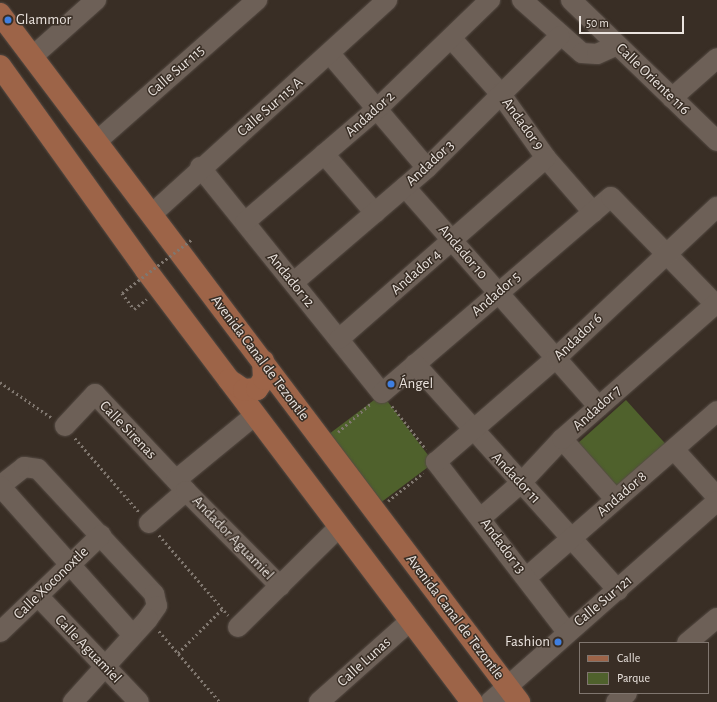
<!DOCTYPE html>
<meta charset="utf-8">
<style>
body{margin:0}
#map{position:relative;width:717px;height:702px;overflow:hidden;background:#392e25;font-family:"Alegreya Sans",sans-serif}
div>[style]{position:absolute}
[style*='--x']{left:calc(var(--x)*1px);top:calc(var(--y)*1px);width:calc(var(--w)*1px);rotate:calc(var(--a)*1deg)}
.green>*{inset:0;background:#4f612c;transform-origin:0 0}
.path>*{height:2.5px;margin-top:-1.25px;transform-origin:0;background:repeating-linear-gradient(90deg,#80776f 0 2px,transparent 0 5px)}
.roads{filter:drop-shadow(0 0 1px #554b44) drop-shadow(0 0 1px #554b44)}
.minor>*{height:20px;margin:-10px;padding:0 10px;transform-origin:10px;border-radius:10px;background:#6d6057}
.major>*{height:22px;margin:-11px;padding:0 11px;transform-origin:11px;border-radius:11px;background:#9d6448}
.path-bridge>*{height:2.5px;margin-top:-1.25px;transform-origin:0;background:repeating-linear-gradient(90deg,#80776f 0 2px,transparent 0 5px)}
.dots>*{width:11px;height:11px;translate:-50% -50%;box-sizing:border-box;border:2px solid #392e25;border-radius:50%}
span{translate:-50% -50%;white-space:nowrap;text-align:center;line-height:1.15;-webkit-text-stroke:3px #392e25;paint-order:stroke}
.poi-label{font-size:15px;color:#eae3de}
.left{translate:0 -50%;text-align:left}
.right{translate:-100% -50%;text-align:right}
.street-label{font-size:15px;color:#eae3de}
.legend{position:absolute;left:579px;top:642px;width:130px;height:52px;box-sizing:border-box;background:#392e25;border:1px solid #80766f;margin:0;padding:5px 7px;list-style:none;font-size:12px;color:#eae3de}
.legend li{display:flex;align-items:center;gap:8px;height:20px}
.legend b{width:20px;border:1px solid #80766f}
.scale{position:absolute;left:579px;top:16px;width:105px;height:18px;box-sizing:border-box;border:2px solid #eae3de;border-top:0;padding-left:5px;font-size:12px;line-height:14px;white-space:nowrap;color:#eae3de;-webkit-text-stroke:3px #392e25;paint-order:stroke}
</style>
<div id="map">
<div class="green">
<div style="left:382px;top:394px;width:86px;height:75px;rotate:53deg"></div>
<div style="left:626px;top:400px;width:66px;height:67px;rotate:48deg"></div>
</div>
<div class="path">
<div style="--x:122;--y:293;--w:20;--a:53"></div>
<div style="--x:134;--y:309;--w:16;--a:-38"></div>
<div style="--x:0;--y:382;--w:63;--a:34.7"></div>
<div style="--x:392;--y:406;--w:55;--a:51.7"></div>
<div style="--x:338;--y:432;--w:43;--a:-41.2"></div>
<div style="--x:75;--y:438;--w:98;--a:49.1"></div>
<div style="--x:388;--y:501;--w:45;--a:-38.7"></div>
<div style="--x:159;--y:535;--w:106;--a:49.2"></div>
<div style="--x:159;--y:631;--w:94;--a:49.3"></div>
<div style="--x:178;--y:653;--w:62;--a:-45"></div>
</div>
<div class="roads">
<div class="minor">
<div style="--x:522;--y:0;--w:80;--a:41.5"></div>
<div style="--x:582;--y:53;--w:15;--a:4"></div>
<div style="--x:597;--y:54;--w:22;--a:-24"></div>
<div style="--x:571;--y:0;--w:203;--a:44"></div>
<div style="--x:451;--y:38;--w:74;--a:48.3"></div>
<div style="--x:500;--y:93;--w:80;--a:54.7"></div>
<div style="--x:546;--y:158;--w:72;--a:49"></div>
<div style="--x:331;--y:55;--w:148;--a:49.7"></div>
<div style="--x:32;--y:57;--w:86;--a:-41.7"></div>
<div style="--x:672;--y:98;--w:60;--a:-41.6"></div>
<div style="--x:96;--y:142;--w:215;--a:-41.4"></div>
<div style="--x:324;--y:154;--w:78;--a:49.2"></div>
<div style="--x:200;--y:167;--w:290;--a:51.2"></div>
<div style="--x:382;--y:393;--w:301;--a:-40.6"></div>
<div style="--x:611;--y:197;--w:152;--a:45.8"></div>
<div style="--x:405;--y:187;--w:293;--a:48.6"></div>
<div style="--x:152;--y:214;--w:318;--a:-42.3"></div>
<div style="--x:245;--y:222;--w:175;--a:-40.6"></div>
<div style="--x:378;--y:108;--w:156;--a:-44"></div>
<div style="--x:294;--y:282;--w:175;--a:-40.6"></div>
<div style="--x:427;--y:168;--w:187;--a:-44.8"></div>
<div style="--x:339;--y:339;--w:275;--a:-41.2"></div>
<div style="--x:415;--y:364;--w:304;--a:48.1"></div>
<div style="--x:65;--y:426;--w:44;--a:-46.8"></div>
<div style="--x:95;--y:394;--w:133;--a:46.8"></div>
<div style="--x:562;--y:439;--w:80;--a:48.5"></div>
<div style="--x:679;--y:455;--w:57;--a:47.9"></div>
<div style="--x:176;--y:480;--w:102;--a:-39.4"></div>
<div style="--x:0;--y:486;--w:31;--a:-38"></div>
<div style="--x:24;--y:467;--w:14;--a:8"></div>
<div style="--x:38;--y:469;--w:171;--a:47.1"></div>
<div style="--x:154;--y:594;--w:12;--a:76"></div>
<div style="--x:157;--y:606;--w:16;--a:125"></div>
<div style="--x:148;--y:619;--w:112;--a:132.1"></div>
<div style="--x:0;--y:486;--w:198;--a:48.3"></div>
<div style="--x:482;--y:517;--w:52;--a:-41.1"></div>
<div style="--x:521;--y:483;--w:60;--a:-47"></div>
<div style="--x:562;--y:439;--w:206;--a:-41.3"></div>
<div style="--x:149;--y:523;--w:49;--a:-40.9"></div>
<div style="--x:186;--y:491;--w:134;--a:45.3"></div>
<div style="--x:527;--y:577;--w:252;--a:-41.1"></div>
<div style="--x:38;--y:596;--w:146;--a:46.4"></div>
<div style="--x:238;--y:627;--w:142;--a:-44.7"></div>
<div style="--x:0;--y:632;--w:140;--a:-43.8"></div>
<div style="--x:567;--y:632;--w:215;--a:-127.6"></div>
<div style="--x:436;--y:462;--w:159;--a:-40.9"></div>
<div style="--x:556;--y:358;--w:221;--a:-43.2"></div>
<div style="--x:687;--y:643;--w:39;--a:-40"></div>
<div style="--x:319;--y:702;--w:120;--a:-41.6"></div>
<div style="--x:490;--y:702;--w:303;--a:-41.5"></div>
<div style="--x:616;--y:702;--w:14;--a:-39"></div>
</div>
<div class="major">
<div style="--x:0;--y:14;--w:862;--a:52.97"></div>
<div style="--x:0;--y:66;--w:251;--a:54.4"></div>
<div style="--x:146;--y:270;--w:541;--a:52.96"></div>
<div style="--x:229;--y:380;--w:18;--a:34"></div>
<div style="--x:244;--y:390;--w:13;--a:-4"></div>
<div style="--x:257;--y:389;--w:12;--a:-55"></div>
<div style="--x:264;--y:379;--w:18;--a:-93"></div>
</div>
</div>
<div class="path-bridge">
<div style="--x:122;--y:293;--w:88;--a:-37.6"></div>
</div>
<div class="dots">
<div style="left:8px;top:20px;background:#3f7fe0"></div>
<div style="left:391px;top:384px;background:#3f7fe0"></div>
<div style="left:558px;top:642px;background:#3f7fe0"></div>
</div>
<div class="poi-label">
<span class="left" style="left:16px;top:20px">Glammor</span>
<span class="left" style="left:399px;top:384px">Ángel</span>
<span class="right" style="left:550px;top:642px">Fashion</span>
</div>
<div class="street-label">
<span style="left:176px;top:71px;rotate:-41deg">Calle Sur 115</span>
<span style="left:653px;top:79px;rotate:44deg">Calle Oriente 116</span>
<span style="left:270px;top:107px;rotate:-41deg">Calle Sur 115 A</span>
<span style="left:370px;top:114px;rotate:-42deg">Andador 2</span>
<span style="left:523px;top:124px;rotate:54deg">Andador 9</span>
<span style="left:430px;top:163px;rotate:-43deg">Andador 3</span>
<span style="left:463px;top:252px;rotate:49deg">Andador 10</span>
<span style="left:416px;top:272px;rotate:-41deg">Andador 4</span>
<span style="left:291px;top:280px;rotate:51deg">Andador 12</span>
<span style="left:496px;top:294px;rotate:-41deg">Andador 5</span>
<span style="left:578px;top:337px;rotate:-44deg">Andador 6</span>
<span style="left:260px;top:358px;rotate:53deg">Avenida Canal de Tezontle</span>
<span style="left:597px;top:408px;rotate:-42deg">Andador 7</span>
<span style="left:128px;top:430px;rotate:46deg">Calle Sirenas</span>
<span style="left:516px;top:478px;rotate:47deg">Andador 11</span>
<span style="left:622px;top:494px;rotate:-41deg">Andador 8</span>
<span style="left:233px;top:538px;rotate:46deg">Andador Aguamiel</span>
<span style="left:503px;top:546px;rotate:53deg">Andador 13</span>
<span style="left:51px;top:583px;rotate:-44deg">Calle Xoconoxtle</span>
<span style="left:603px;top:601px;rotate:-40deg">Calle Sur 121</span>
<span style="left:455px;top:617px;rotate:53deg">Avenida Canal de Tezontle</span>
<span style="left:88px;top:649px;rotate:46deg">Calle Aguamiel</span>
<span style="left:364px;top:662px;rotate:-42deg">Calle Lunas</span>
</div>
<ul class="legend">
<li><b style="height:5px;background:#9d6448"></b>Calle</li>
<li><b style="height:11px;background:#4f612c"></b>Parque</li>
</ul>
<div class="scale">50 m</div>
</div>
